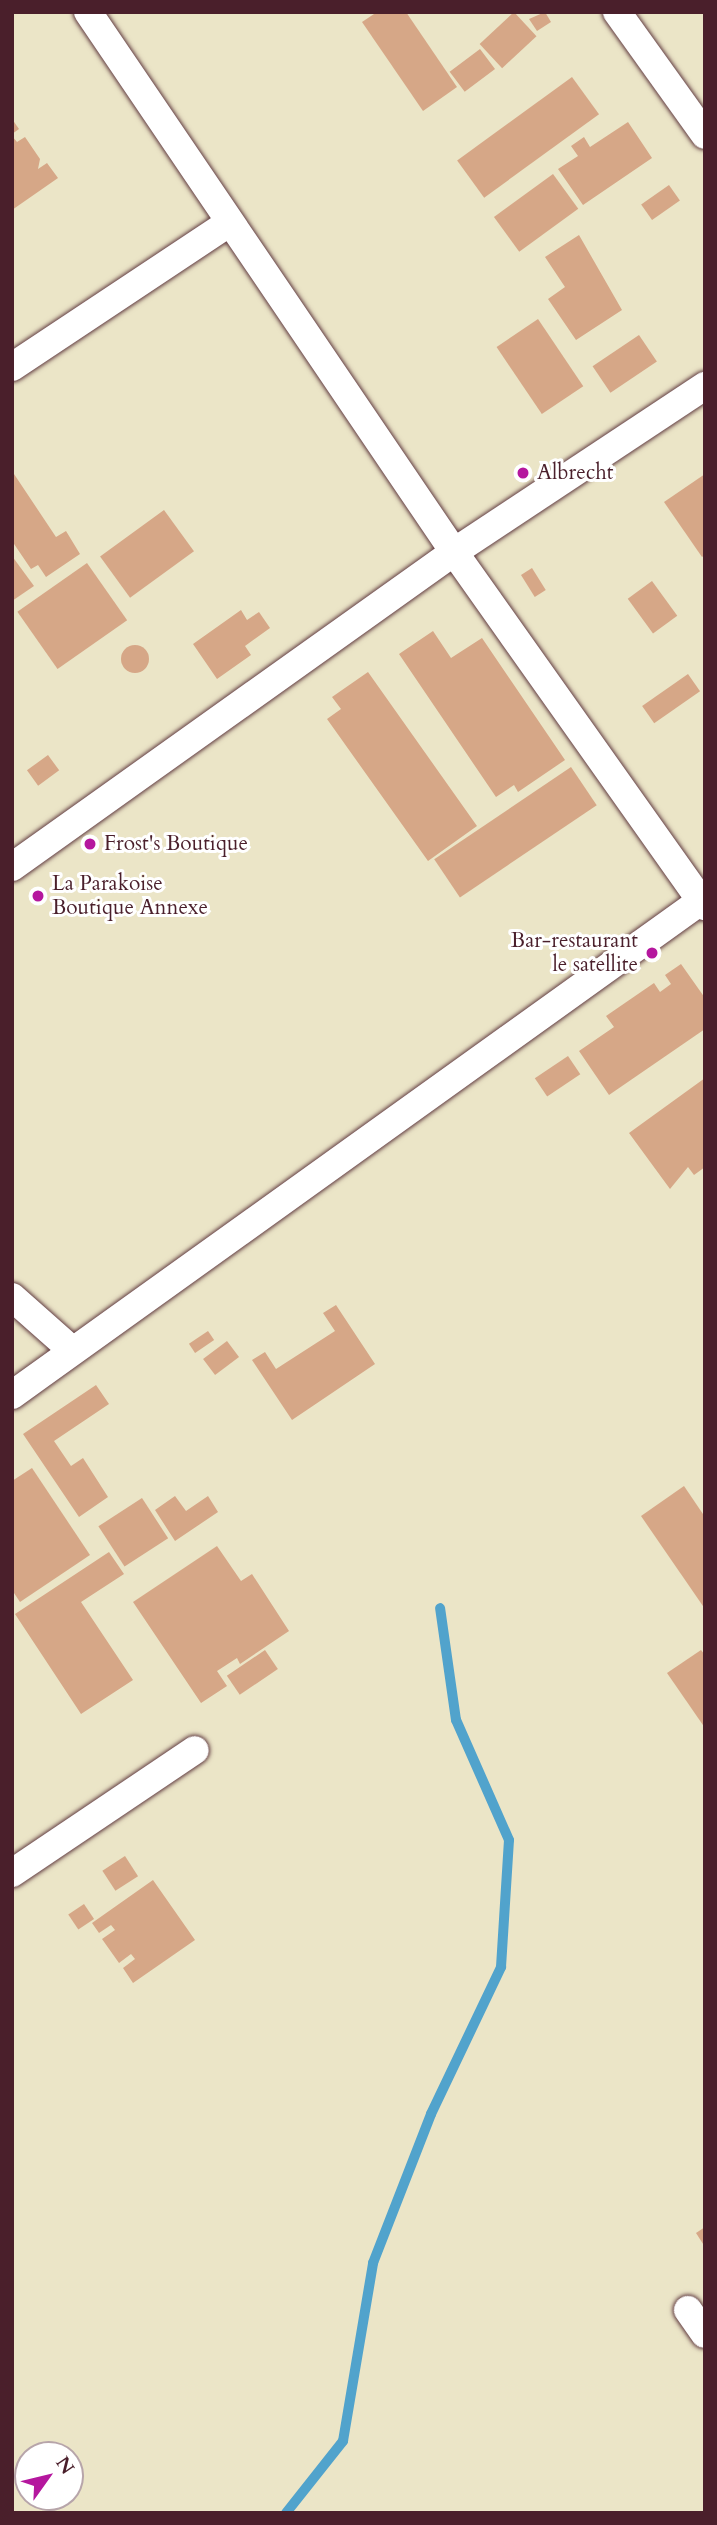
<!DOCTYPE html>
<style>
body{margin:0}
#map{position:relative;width:717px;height:2525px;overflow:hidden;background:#ebe5c7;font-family:Cardo,serif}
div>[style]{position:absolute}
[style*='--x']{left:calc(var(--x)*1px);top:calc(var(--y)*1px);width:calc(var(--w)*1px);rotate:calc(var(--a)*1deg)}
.stream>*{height:10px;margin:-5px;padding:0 5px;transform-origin:5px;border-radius:5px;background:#51a3cc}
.building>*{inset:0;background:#d6a787;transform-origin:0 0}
.round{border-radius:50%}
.roads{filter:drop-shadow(0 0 2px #623d42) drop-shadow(0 0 2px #623d42)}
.street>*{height:28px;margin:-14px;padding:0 14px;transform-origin:14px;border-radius:14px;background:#fff}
.dots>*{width:19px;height:19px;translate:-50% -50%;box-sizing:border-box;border:4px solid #fff;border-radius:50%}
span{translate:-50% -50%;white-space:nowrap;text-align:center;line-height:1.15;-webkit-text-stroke:6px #fff;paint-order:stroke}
.poi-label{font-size:21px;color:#4a1f2b}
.left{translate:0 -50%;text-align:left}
.right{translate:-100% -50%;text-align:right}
.frame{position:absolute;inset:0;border:14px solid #4a1f2b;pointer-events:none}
.north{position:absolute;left:14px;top:2441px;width:70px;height:70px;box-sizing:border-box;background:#fff;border:2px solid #b7a5aa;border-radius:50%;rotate:56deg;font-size:19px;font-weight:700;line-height:28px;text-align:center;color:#4a1f2b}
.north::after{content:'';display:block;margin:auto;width:24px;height:32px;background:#b5179e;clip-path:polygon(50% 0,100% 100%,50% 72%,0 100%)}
</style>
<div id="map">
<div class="stream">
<div style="--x:286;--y:2513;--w:92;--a:-51.6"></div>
<div style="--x:343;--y:2441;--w:181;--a:-80.4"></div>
<div style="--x:373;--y:2263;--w:160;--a:-68.7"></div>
<div style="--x:431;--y:2114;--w:163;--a:-64.5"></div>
<div style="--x:501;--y:1967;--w:127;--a:-86.4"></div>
<div style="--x:509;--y:1840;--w:131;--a:-113.8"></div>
<div style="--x:456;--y:1720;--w:113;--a:-98.1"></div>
</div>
<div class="building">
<div style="clip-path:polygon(377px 12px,406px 12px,457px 87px,423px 111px,362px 22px)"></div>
<div style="left:514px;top:12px;width:33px;height:47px;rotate:47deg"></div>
<div style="clip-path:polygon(545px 12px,551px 22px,537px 31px,529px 19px)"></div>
<div style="left:480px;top:49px;width:25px;height:38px;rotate:53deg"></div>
<div style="left:572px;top:77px;width:46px;height:142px;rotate:54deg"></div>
<div style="clip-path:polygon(12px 119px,19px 129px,12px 134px)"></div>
<div style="clip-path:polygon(628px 122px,652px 158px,583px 205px,558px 169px,578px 156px,571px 146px,584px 137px,590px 147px)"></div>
<div style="clip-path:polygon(12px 136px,17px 142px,25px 137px,40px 159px,38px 169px,47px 163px,58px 178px,12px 210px)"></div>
<div style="left:553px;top:174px;width:43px;height:73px;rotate:54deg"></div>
<div style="left:669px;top:185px;width:19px;height:34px;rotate:55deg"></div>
<div style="clip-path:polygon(579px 235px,622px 310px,576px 340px,548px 299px,565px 287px,545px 257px)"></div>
<div style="left:538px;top:319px;width:81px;height:50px;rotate:56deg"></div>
<div style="left:639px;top:335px;width:32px;height:56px;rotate:56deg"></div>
<div style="clip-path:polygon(12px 471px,56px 537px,66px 531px,80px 554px,46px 577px,38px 565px,31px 569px,12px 541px)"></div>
<div style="clip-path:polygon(705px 474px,705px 555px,702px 557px,664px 502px)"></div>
<div style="left:164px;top:510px;width:51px;height:79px;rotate:54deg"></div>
<div style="clip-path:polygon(12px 556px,34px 586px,12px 601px)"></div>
<div style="left:87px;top:563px;width:70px;height:85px;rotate:55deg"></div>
<div style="left:532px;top:568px;width:26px;height:13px;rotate:58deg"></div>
<div style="left:652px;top:581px;width:43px;height:30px;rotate:54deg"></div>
<div style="clip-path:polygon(241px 610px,247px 620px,259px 612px,270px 628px,245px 646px,251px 655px,217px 679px,193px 644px)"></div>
<div style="clip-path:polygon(433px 631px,451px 658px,482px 638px,565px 760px,518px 792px,514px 785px,496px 797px,399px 654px)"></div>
<div class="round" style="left:121px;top:645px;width:28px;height:28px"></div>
<div style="clip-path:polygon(368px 672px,477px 826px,428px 861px,327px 719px,341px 709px,332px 697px)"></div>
<div style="left:688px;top:674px;width:21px;height:56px;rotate:55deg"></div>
<div style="left:48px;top:755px;width:19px;height:26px;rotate:54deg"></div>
<div style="left:571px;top:767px;width:46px;height:165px;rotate:56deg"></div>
<div style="clip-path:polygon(681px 964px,705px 998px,705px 1029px,609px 1095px,579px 1051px,614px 1027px,606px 1016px,654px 983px,660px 992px,671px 984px,665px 975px)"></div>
<div style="left:568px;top:1056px;width:22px;height:40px;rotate:56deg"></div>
<div style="clip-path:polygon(705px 1078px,705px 1167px,694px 1175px,688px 1167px,670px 1189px,629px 1133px)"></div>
<div style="clip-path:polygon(336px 1305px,375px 1364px,292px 1420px,252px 1360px,265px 1352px,276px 1369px,335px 1331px,323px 1313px)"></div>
<div style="left:208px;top:1331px;width:11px;height:23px;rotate:56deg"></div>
<div style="left:227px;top:1341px;width:20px;height:30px;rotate:53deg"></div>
<div style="clip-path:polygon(96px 1385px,109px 1404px,54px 1441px,71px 1466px,83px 1458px,108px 1497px,79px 1517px,23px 1434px)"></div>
<div style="clip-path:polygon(32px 1468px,90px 1555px,20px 1602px,12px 1590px,12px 1481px)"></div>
<div style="clip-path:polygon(684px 1486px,705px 1517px,705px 1609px,641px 1516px)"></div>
<div style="clip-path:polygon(175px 1496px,186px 1511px,208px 1496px,218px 1512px,175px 1541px,155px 1510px)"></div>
<div style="left:142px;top:1498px;width:48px;height:52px;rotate:57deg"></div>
<div style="clip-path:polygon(217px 1546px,241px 1581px,252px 1574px,289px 1631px,240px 1664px,237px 1658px,217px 1671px,227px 1686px,201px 1703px,133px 1602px)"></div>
<div style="clip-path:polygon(109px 1552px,124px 1574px,81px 1602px,133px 1680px,81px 1714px,15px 1614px)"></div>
<div style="left:265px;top:1650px;width:23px;height:46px;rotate:56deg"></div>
<div style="clip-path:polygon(701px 1650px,705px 1655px,705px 1728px,667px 1673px)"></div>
<div style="left:125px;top:1856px;width:24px;height:27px;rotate:57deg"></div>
<div style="clip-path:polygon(153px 1880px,195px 1940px,133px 1983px,123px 1968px,135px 1959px,131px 1954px,119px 1963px,102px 1939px,115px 1930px,111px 1925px,99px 1933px,92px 1923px)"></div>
<div style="left:84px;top:1904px;width:18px;height:19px;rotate:56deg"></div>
<div style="clip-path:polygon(705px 2227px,705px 2247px,696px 2233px)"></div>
</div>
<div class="roads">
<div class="street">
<div style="--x:88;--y:12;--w:652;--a:55.87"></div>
<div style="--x:454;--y:552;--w:434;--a:54.7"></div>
<div style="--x:617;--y:12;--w:151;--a:54.4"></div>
<div style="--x:12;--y:367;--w:260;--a:-33.6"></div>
<div style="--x:12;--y:867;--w:543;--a:-35.48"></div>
<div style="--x:454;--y:552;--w:301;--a:-33.5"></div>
<div style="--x:12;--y:1297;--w:81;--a:41.5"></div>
<div style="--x:12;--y:1395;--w:853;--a:-35.65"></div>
<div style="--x:12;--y:1873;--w:220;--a:-33.9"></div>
<div style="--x:688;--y:2310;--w:29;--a:55"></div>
</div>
</div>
<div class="dots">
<div style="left:523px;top:473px;background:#b5179e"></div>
<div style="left:90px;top:844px;background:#b5179e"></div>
<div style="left:38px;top:896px;background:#b5179e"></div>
<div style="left:652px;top:953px;background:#b5179e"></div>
</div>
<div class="poi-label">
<span class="left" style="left:537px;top:473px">Albrecht</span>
<span class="left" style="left:104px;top:844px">Frost's Boutique</span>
<span class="left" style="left:52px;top:896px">La Parakoise<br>Boutique Annexe</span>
<span class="right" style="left:638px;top:953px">Bar-restaurant<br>le satellite</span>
</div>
<div class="frame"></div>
<div class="north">N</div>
</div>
